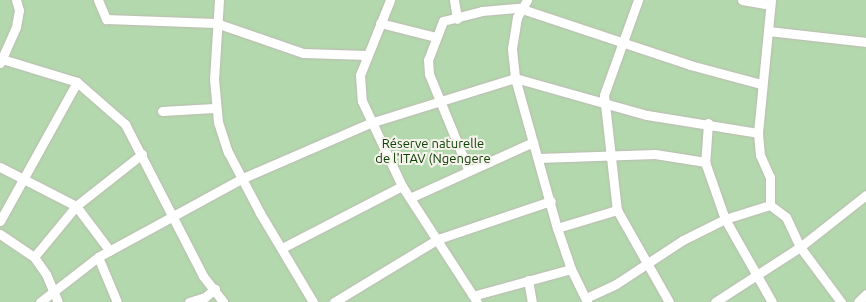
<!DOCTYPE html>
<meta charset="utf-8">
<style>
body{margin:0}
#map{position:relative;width:866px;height:302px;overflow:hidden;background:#e7e6df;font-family:Ubuntu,sans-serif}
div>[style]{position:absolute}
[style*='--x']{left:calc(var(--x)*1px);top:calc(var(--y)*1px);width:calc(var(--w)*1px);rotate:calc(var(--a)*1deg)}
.green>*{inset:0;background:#b4d8ad;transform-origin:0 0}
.roads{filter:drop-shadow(0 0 1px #bbbab3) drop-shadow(0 0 1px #bbbab3)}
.minor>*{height:9px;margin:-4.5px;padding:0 4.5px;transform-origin:4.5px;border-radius:4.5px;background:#fff}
span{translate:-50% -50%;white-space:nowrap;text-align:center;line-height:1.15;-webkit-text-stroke:4px #f5f3ec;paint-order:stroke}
.park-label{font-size:13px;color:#0e4105}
</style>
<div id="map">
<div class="green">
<div style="left:0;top:0;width:866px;height:302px"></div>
</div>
<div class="roads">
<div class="minor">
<div style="--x:98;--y:0;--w:21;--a:67"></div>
<div style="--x:106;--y:19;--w:110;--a:2.1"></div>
<div style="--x:216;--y:23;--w:92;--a:19"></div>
<div style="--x:303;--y:53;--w:64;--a:1.8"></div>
<div style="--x:219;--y:0;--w:79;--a:93.6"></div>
<div style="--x:214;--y:79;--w:43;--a:84.7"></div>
<div style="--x:218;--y:122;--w:32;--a:72"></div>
<div style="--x:228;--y:152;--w:69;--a:62.3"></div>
<div style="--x:260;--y:213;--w:104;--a:59.2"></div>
<div style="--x:390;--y:0;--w:81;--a:111.8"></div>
<div style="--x:360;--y:75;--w:26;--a:86"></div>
<div style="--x:362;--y:101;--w:94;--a:64.8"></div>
<div style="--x:402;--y:186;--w:138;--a:57.1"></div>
<div style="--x:454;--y:0;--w:19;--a:81"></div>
<div style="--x:527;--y:0;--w:20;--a:120"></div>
<div style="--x:517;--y:17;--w:32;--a:99"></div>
<div style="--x:512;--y:49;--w:29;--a:84"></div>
<div style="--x:515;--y:78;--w:156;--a:74.4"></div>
<div style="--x:557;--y:228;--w:43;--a:71.1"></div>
<div style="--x:571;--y:269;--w:37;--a:64"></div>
<div style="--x:638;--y:0;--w:101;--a:109.7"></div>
<div style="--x:604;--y:95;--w:116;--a:83.6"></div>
<div style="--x:617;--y:210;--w:106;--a:60.5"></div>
<div style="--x:742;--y:0;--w:28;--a:10"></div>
<div style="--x:771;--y:0;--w:134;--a:95.6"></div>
<div style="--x:758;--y:133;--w:22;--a:85"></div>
<div style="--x:760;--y:155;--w:24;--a:66"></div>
<div style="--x:770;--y:177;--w:28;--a:90"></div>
<div style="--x:770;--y:205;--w:20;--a:37"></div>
<div style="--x:786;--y:217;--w:33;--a:65"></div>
<div style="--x:800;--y:247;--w:69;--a:53.3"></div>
<div style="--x:380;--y:23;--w:58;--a:14"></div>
<div style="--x:768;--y:31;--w:99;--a:6.4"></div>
<div style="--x:2;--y:59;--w:78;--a:17"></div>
<div style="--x:77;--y:82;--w:64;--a:41.2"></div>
<div style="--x:125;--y:124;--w:171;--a:62.8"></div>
<div style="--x:203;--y:276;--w:33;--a:52"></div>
<div style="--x:0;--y:63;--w:39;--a:-66"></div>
<div style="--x:16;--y:27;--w:17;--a:-80"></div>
<div style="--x:19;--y:10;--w:10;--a:-107"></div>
<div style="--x:162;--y:111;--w:52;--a:-3.3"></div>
<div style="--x:708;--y:123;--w:39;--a:94"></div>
<div style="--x:705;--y:162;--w:60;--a:70.7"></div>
<div style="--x:725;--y:219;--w:95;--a:60.5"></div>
<div style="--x:538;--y:158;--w:117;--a:-2"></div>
<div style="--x:655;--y:154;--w:51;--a:9.1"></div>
<div style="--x:0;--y:167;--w:85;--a:27.2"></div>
<div style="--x:76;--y:206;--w:56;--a:52.9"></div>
<div style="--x:468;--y:169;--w:103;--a:-112.3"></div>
<div style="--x:429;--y:74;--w:14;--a:-94"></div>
<div style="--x:428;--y:60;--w:42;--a:-69"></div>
<div style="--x:443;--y:21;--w:40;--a:-14.4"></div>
<div style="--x:482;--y:11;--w:37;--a:-5"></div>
<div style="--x:519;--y:8;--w:180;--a:18.4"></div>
<div style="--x:690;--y:65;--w:73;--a:15"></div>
<div style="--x:412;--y:197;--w:133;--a:-24.4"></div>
<div style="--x:0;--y:221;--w:159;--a:-61"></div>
<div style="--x:557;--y:228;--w:63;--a:-16.7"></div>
<div style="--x:0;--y:234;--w:41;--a:34.1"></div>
<div style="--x:34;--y:257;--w:21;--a:55"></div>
<div style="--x:46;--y:274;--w:30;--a:67"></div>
<div style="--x:282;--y:248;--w:135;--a:-27.3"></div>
<div style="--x:34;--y:257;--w:66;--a:-50.5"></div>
<div style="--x:76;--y:206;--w:84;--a:-38.2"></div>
<div style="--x:98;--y:257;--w:49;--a:67.1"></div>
<div style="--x:528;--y:280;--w:22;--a:80"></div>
<div style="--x:476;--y:295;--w:98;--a:-15.3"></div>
<div style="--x:586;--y:298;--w:33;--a:-25"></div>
<div style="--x:616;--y:284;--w:80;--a:-33.3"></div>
<div style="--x:683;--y:240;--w:47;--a:-26.6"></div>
<div style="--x:725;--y:219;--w:47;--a:-17.3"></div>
<div style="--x:40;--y:302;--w:73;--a:-37.8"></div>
<div style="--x:98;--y:257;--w:165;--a:-28.6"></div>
<div style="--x:243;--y:178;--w:138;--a:-23.4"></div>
<div style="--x:370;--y:123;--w:152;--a:-17.2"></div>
<div style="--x:515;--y:78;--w:137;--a:15.7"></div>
<div style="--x:647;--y:115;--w:112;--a:9.2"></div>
<div style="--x:189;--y:302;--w:17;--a:-17"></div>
<div style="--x:205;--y:297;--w:13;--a:-39"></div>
<div style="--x:334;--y:302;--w:122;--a:-31.2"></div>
<div style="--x:438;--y:239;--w:119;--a:-18.6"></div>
<div style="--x:715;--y:302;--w:101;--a:-32.9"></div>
<div style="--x:800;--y:247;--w:84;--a:-38.2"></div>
<div style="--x:858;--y:302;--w:11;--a:-45"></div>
</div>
</div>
<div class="park-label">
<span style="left:433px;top:151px">Réserve naturelle<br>de l'ITAV (Ngengere</span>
</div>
</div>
